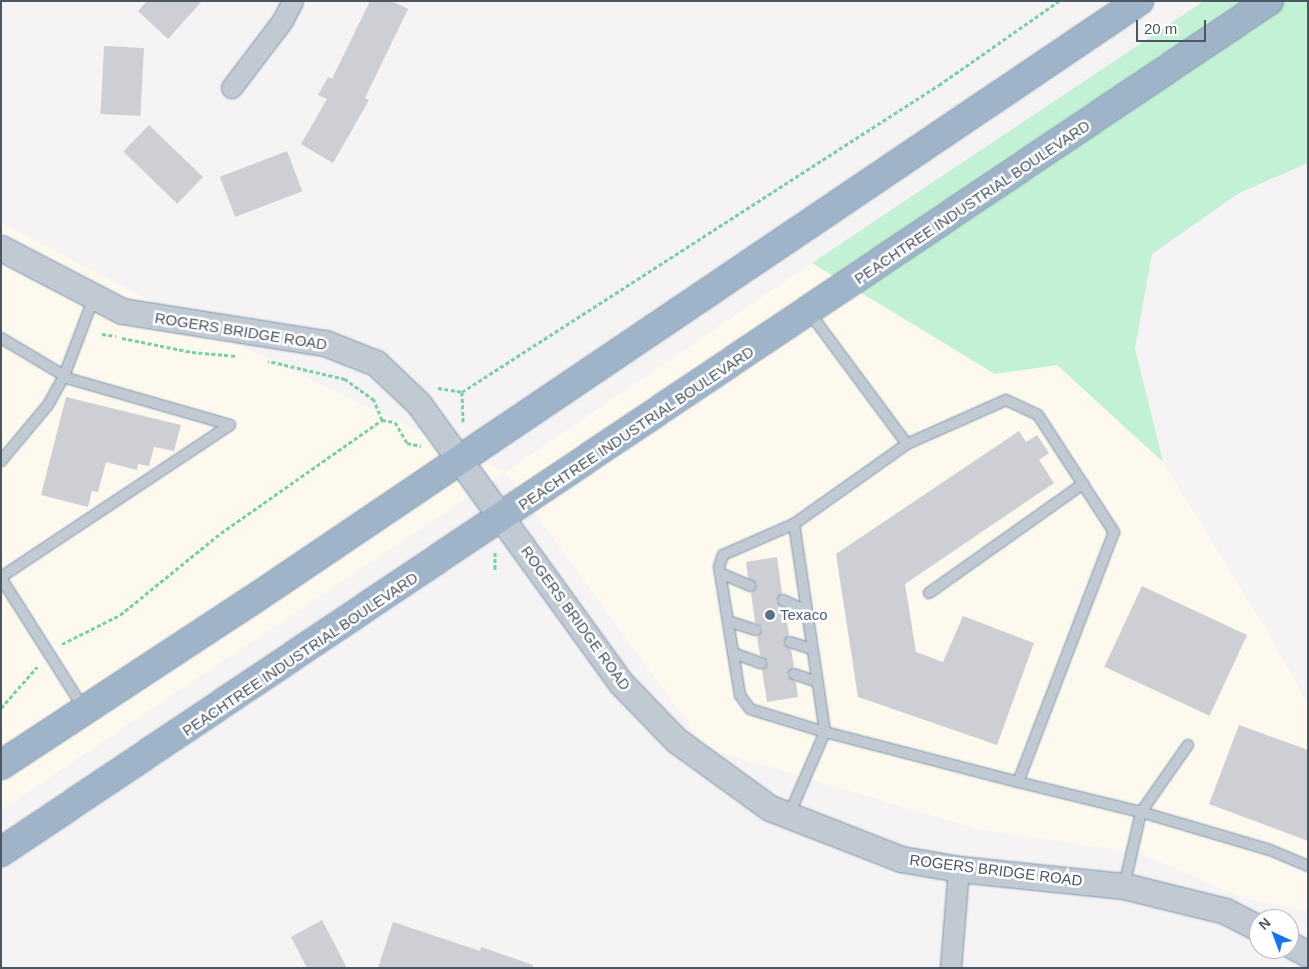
<!DOCTYPE html>
<style>
body{margin:0}
#map{position:relative;width:1309px;height:969px;overflow:hidden;background:#f5f3f3;font-family:Helvetica,sans-serif}
div>[style]{position:absolute}
[style*='--x']{left:calc(var(--x)*1px);top:calc(var(--y)*1px);width:calc(var(--w)*1px);rotate:calc(var(--a)*1deg)}
.commercial>*{inset:0;background:#fdf9ef}
.green>*{inset:0;background:#c3f1d5}
.building>*{inset:0;background:#cdcfd5;transform-origin:0 0}
.path>*{height:3px;margin-top:-1.5px;transform-origin:0;background:repeating-linear-gradient(90deg,#7ad0a6 0 4px,transparent 0 6.5px)}
.roads{filter:drop-shadow(0 0 1px #7690ad) drop-shadow(0 0 1px #7690ad)}
.service>*{height:10px;margin:-5px;padding:0 5px;transform-origin:5px;border-radius:5px;background:#c1cad2}
.minor>*{height:20px;margin:-10px;padding:0 10px;transform-origin:10px;border-radius:10px;background:#c1cad2}
.tertiary>*{height:25px;margin:-12.5px;padding:0 12.5px;transform-origin:12.5px;border-radius:12.5px;background:#c1cad2}
.trunk>*{height:28px;margin:-14px;padding:0 14px;transform-origin:14px;border-radius:14px;background:#9fb4c9}
.dots>*{width:14px;height:14px;translate:-50% -50%;box-sizing:border-box;border:2px solid #fff;border-radius:50%}
span{translate:-50% -50%;white-space:nowrap;text-align:center;line-height:1.15;-webkit-text-stroke:5px #fff;paint-order:stroke}
.street-label{font-size:15px;color:#4a5661}
.service-label{font-size:15px;color:#4e5e75}
.left{translate:0 -50%;text-align:left}
.frame{position:absolute;inset:0;border:2px solid #4a5661;pointer-events:none}
.north{position:absolute;left:1249px;top:909px;width:50px;height:50px;box-sizing:border-box;background:#fff;border:1px solid #b7bbc0;border-radius:50%;rotate:317deg;font-size:14px;font-weight:700;line-height:20px;text-align:center;color:#4a5661}
.north::after{content:'';display:block;margin:auto;width:18px;height:22px;background:#1a73e8;clip-path:polygon(50% 0,100% 100%,50% 72%,0 100%)}
.scale{position:absolute;left:1136px;top:20px;width:70px;height:22px;box-sizing:border-box;border:2px solid #4a5661;border-top:0;padding-left:6px;font-size:15px;line-height:18px;white-space:nowrap;color:#4a5661;-webkit-text-stroke:4px #fff;paint-order:stroke}
</style>
<div id="map">
<div class="commercial">
<div style="clip-path:polygon(2px 223px,178px 316px,505px 472px,812px 263px,995px 374px,1057px 365px,1163px 462px,1267px 631px,1308px 704px,1308px 911px,1243px 898px,1139px 853px,977px 829px,706px 748px,505px 472px,1px 810px)"></div>
</div>
<div class="green">
<div style="clip-path:polygon(1204px 1px,1308px 1px,1308px 163px,1239px 193px,1152px 254px,1135px 348px,1163px 462px,1057px 365px,995px 374px,812px 263px)"></div>
</div>
<div class="building">
<div style="clip-path:polygon(147px 1px,202px 1px,168px 39px,138px 11px)"></div>
<div style="clip-path:polygon(370px 1px,392px 1px,408px 9px,365px 98px,369px 100px,333px 163px,301px 144px,327px 99px,318px 95px,328px 77px,332px 79px)"></div>
<div style="left:104px;top:46px;width:40px;height:68px;rotate:3deg"></div>
<div style="left:149px;top:125px;width:75px;height:37px;rotate:44deg"></div>
<div style="left:287px;top:151px;width:43px;height:72px;rotate:69deg"></div>
<div style="clip-path:polygon(66px 397px,181px 425px,174px 451px,154px 447px,149px 466px,138px 464px,137px 470px,106px 462px,98px 492px,92px 491px,88px 507px,41px 495px)"></div>
<div style="clip-path:polygon(1019px 431px,1026px 442px,1037px 435px,1049px 453px,1039px 460px,1054px 483px,905px 584px,916px 652px,943px 662px,963px 616px,1034px 643px,997px 745px,858px 697px,836px 554px)"></div>
<div style="clip-path:polygon(777px 557px,782px 593px,776px 601px,785px 608px,789px 635px,783px 643px,791px 649px,794px 667px,787px 675px,796px 682px,798px 697px,767px 702px,762px 670px,768px 662px,760px 655px,757px 637px,763px 629px,755px 622px,751px 593px,757px 585px,748px 578px,746px 562px)"></div>
<div style="left:1142px;top:586px;width:116px;height:89px;rotate:25deg"></div>
<div style="clip-path:polygon(1239px 725px,1308px 750px,1308px 841px,1209px 804px)"></div>
<div style="clip-path:polygon(322px 920px,347px 968px,307px 968px,291px 937px)"></div>
<div style="clip-path:polygon(393px 922px,480px 951px,481px 947px,533px 965px,532px 968px,378px 968px)"></div>
</div>
<div class="path">
<div style="--x:102;--y:334;--w:14;--a:8"></div>
<div style="--x:122;--y:338;--w:71;--a:11.3"></div>
<div style="--x:192;--y:352;--w:45;--a:5.1"></div>
<div style="--x:438;--y:388;--w:24;--a:9"></div>
<div style="--x:462;--y:392;--w:567;--a:-32.77"></div>
<div style="--x:939;--y:85;--w:146;--a:-35"></div>
<div style="--x:462;--y:392;--w:30;--a:88"></div>
<div style="--x:382;--y:420;--w:13;--a:9"></div>
<div style="--x:395;--y:422;--w:24;--a:60"></div>
<div style="--x:407;--y:443;--w:14;--a:12"></div>
<div style="--x:495;--y:552;--w:18;--a:90"></div>
<div style="--x:62;--y:644;--w:65;--a:-26.6"></div>
<div style="--x:120;--y:615;--w:130;--a:-39.1"></div>
<div style="--x:221;--y:533;--w:197;--a:-35.1"></div>
<div style="--x:382;--y:420;--w:22;--a:-112"></div>
<div style="--x:374;--y:400;--w:36;--a:-144"></div>
<div style="--x:345;--y:379;--w:79;--a:-166.8"></div>
<div style="--x:1;--y:708;--w:55;--a:-48.7"></div>
</div>
<div class="roads">
<div class="service">
<div style="--x:809;--y:312;--w:164;--a:53.4"></div>
<div style="--x:907;--y:444;--w:108;--a:-24"></div>
<div style="--x:1006;--y:400;--w:35;--a:25"></div>
<div style="--x:1038;--y:415;--w:140;--a:57"></div>
<div style="--x:1114;--y:532;--w:268;--a:111"></div>
<div style="--x:1018;--y:782;--w:127;--a:13.7"></div>
<div style="--x:1141;--y:812;--w:76;--a:102.9"></div>
<div style="--x:1;--y:338;--w:80;--a:30.7"></div>
<div style="--x:70;--y:379;--w:166;--a:16"></div>
<div style="--x:230;--y:425;--w:275;--a:146.4"></div>
<div style="--x:1;--y:461;--w:73;--a:-50"></div>
<div style="--x:48;--y:405;--w:33;--a:-61"></div>
<div style="--x:64;--y:376;--w:85;--a:-69.2"></div>
<div style="--x:794;--y:524;--w:210;--a:81.5"></div>
<div style="--x:825;--y:732;--w:199;--a:14.5"></div>
<div style="--x:720;--y:573;--w:33;--a:23"></div>
<div style="--x:1;--y:578;--w:155;--a:57.6"></div>
<div style="--x:929;--y:593;--w:189;--a:-35.3"></div>
<div style="--x:783;--y:600;--w:26;--a:25"></div>
<div style="--x:728;--y:621;--w:29;--a:18"></div>
<div style="--x:790;--y:642;--w:23;--a:18"></div>
<div style="--x:733;--y:653;--w:30;--a:20"></div>
<div style="--x:794;--y:674;--w:24;--a:19"></div>
<div style="--x:1188;--y:745;--w:82;--a:125"></div>
<div style="--x:1141;--y:812;--w:134;--a:16.4"></div>
<div style="--x:1270;--y:850;--w:41;--a:22.8"></div>
<div style="--x:789;--y:815;--w:90;--a:-66.6"></div>
<div style="--x:825;--y:732;--w:78;--a:-163"></div>
<div style="--x:750;--y:709;--w:17;--a:-126"></div>
<div style="--x:740;--y:695;--w:130;--a:-99.3"></div>
<div style="--x:719;--y:567;--w:13;--a:-72"></div>
<div style="--x:723;--y:555;--w:77;--a:-23.6"></div>
<div style="--x:794;--y:524;--w:138;--a:-35.3"></div>
</div>
<div class="minor">
<div style="--x:232;--y:88;--w:84;--a:-52.7"></div>
<div style="--x:283;--y:21;--w:22;--a:-63"></div>
<div style="--x:951;--y:968;--w:99;--a:-85.4"></div>
</div>
<div class="tertiary">
<div style="--x:1;--y:248;--w:136;--a:27.5"></div>
<div style="--x:122;--y:311;--w:206;--a:9"></div>
<div style="--x:325;--y:343;--w:55;--a:21.4"></div>
<div style="--x:376;--y:363;--w:59;--a:43.6"></div>
<div style="--x:419;--y:404;--w:343;--a:54.1"></div>
<div style="--x:620;--y:682;--w:81;--a:46"></div>
<div style="--x:676;--y:740;--w:116;--a:35.9"></div>
<div style="--x:770;--y:808;--w:141;--a:21.3"></div>
<div style="--x:901;--y:859;--w:59;--a:9.8"></div>
<div style="--x:959;--y:869;--w:166;--a:5.9"></div>
<div style="--x:1124;--y:886;--w:104;--a:13.9"></div>
<div style="--x:1225;--y:911;--w:38;--a:27"></div>
<div style="--x:1289;--y:944;--w:21;--a:28"></div>
</div>
<div class="trunk">
<div style="--x:1;--y:765;--w:299;--a:-33.3"></div>
<div style="--x:251;--y:601;--w:1072;--a:-34.05"></div>
<div style="--x:1;--y:852;--w:1527;--a:-33.87"></div>
</div>
</div>
<div class="dots">
<div style="left:770px;top:615px;background:#5c6f8a"></div>
</div>
<div class="street-label">
<span style="left:972px;top:202px;rotate:-34deg">PEACHTREE INDUSTRIAL BOULEVARD</span>
<span style="left:241px;top:331px;rotate:9deg">ROGERS BRIDGE ROAD</span>
<span style="left:636px;top:428px;rotate:-34deg">PEACHTREE INDUSTRIAL BOULEVARD</span>
<span style="left:576px;top:618px;rotate:54deg">ROGERS BRIDGE ROAD</span>
<span style="left:300px;top:654px;rotate:-34deg">PEACHTREE INDUSTRIAL BOULEVARD</span>
<span style="left:996px;top:870px;rotate:7deg">ROGERS BRIDGE ROAD</span>
</div>
<div class="service-label">
<span class="left" style="left:780px;top:615px">Texaco</span>
</div>
<div class="frame"></div>
<div class="north">N</div>
<div class="scale">20 m</div>
</div>
